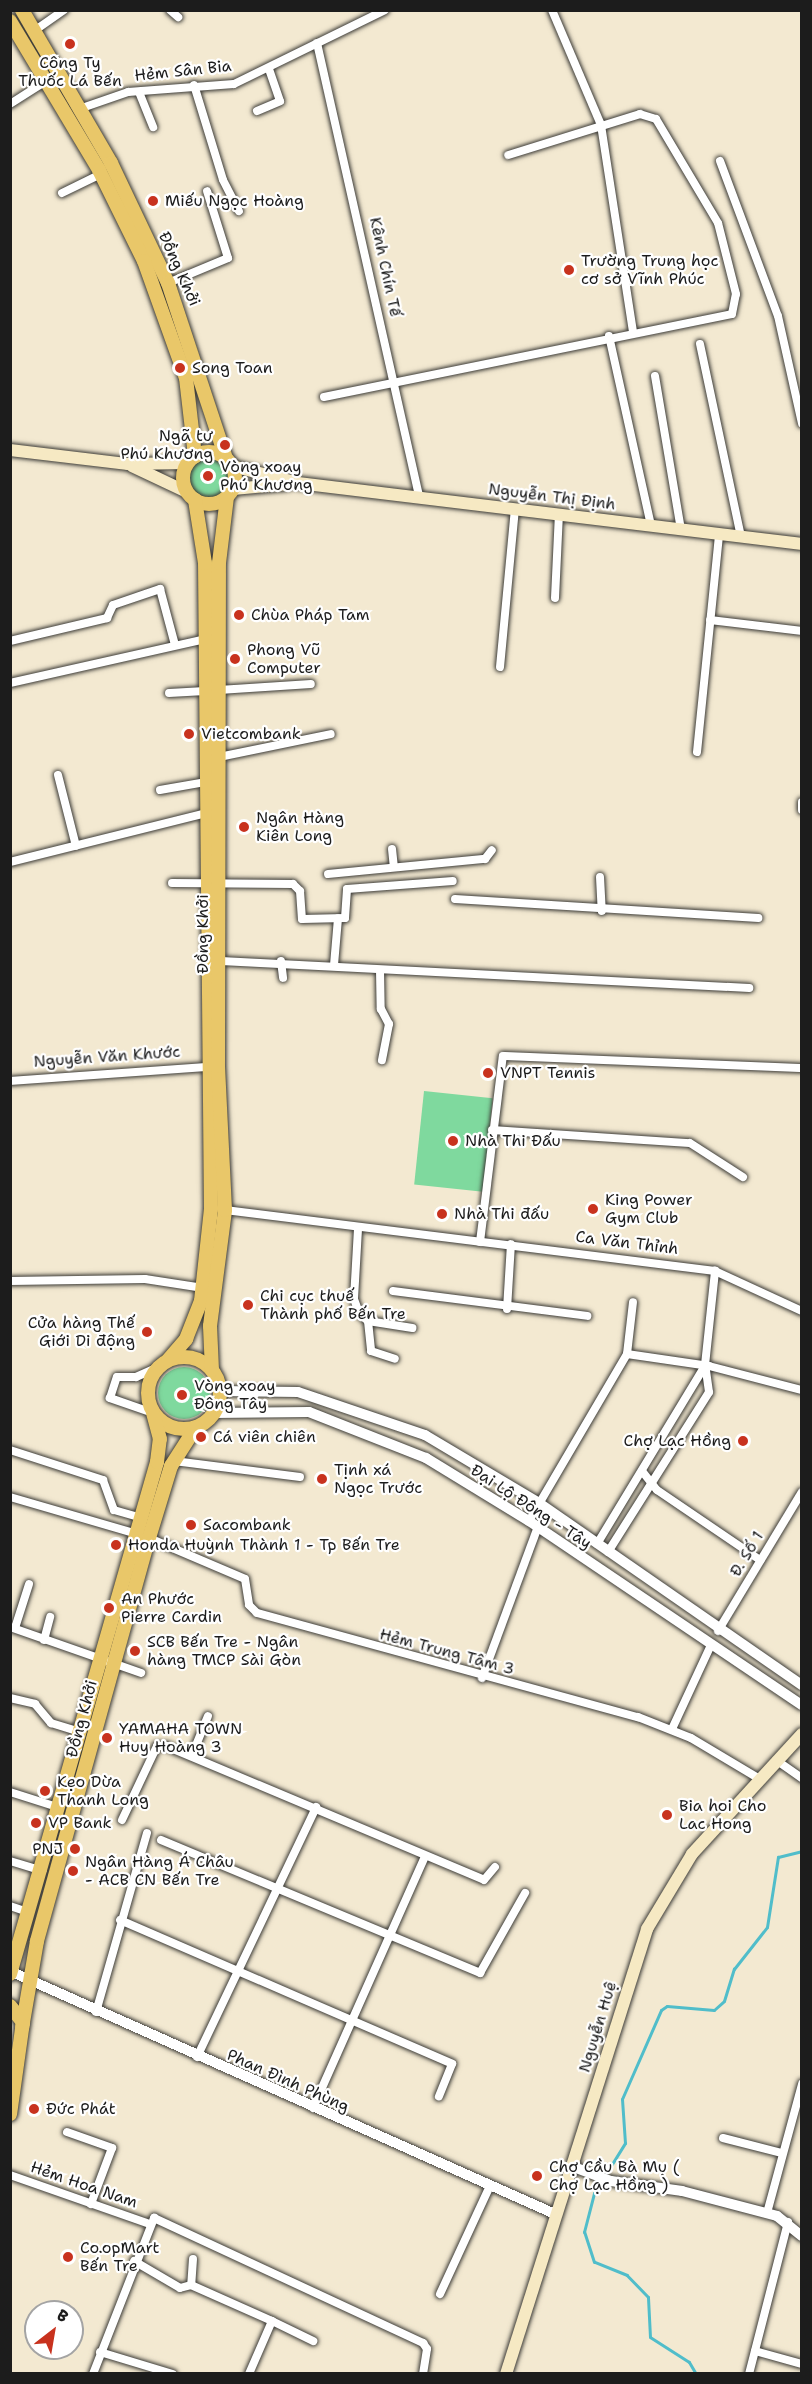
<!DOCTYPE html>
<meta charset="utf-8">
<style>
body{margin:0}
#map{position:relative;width:812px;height:2384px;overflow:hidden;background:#f3e9d1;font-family:"Shantell Sans",sans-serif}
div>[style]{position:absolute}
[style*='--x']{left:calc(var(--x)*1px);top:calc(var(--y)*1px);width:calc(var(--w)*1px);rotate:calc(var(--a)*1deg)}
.green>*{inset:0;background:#7fd99e;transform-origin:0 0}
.round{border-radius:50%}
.stream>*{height:3px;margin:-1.5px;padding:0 1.5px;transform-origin:1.5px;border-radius:1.5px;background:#50bdca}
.roads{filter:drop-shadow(0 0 2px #3c3b37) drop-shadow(0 0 2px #3c3b37)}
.minor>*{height:8px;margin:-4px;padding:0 4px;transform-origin:4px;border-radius:4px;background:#fff}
.tertiary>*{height:10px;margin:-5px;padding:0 5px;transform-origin:5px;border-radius:5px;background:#fff}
.secondary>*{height:12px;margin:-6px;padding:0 6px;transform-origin:6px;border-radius:6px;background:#f6e9c3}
.primary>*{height:14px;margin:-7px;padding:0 7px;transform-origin:7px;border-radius:7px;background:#e9c769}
.primary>.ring{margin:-7px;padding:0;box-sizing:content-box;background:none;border:14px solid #e9c769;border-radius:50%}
.dots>*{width:16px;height:16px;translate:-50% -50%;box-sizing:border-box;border:3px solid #fff;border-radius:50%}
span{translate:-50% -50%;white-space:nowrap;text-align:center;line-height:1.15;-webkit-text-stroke:4.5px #fff;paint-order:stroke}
.poi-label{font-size:16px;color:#1c1c1c}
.left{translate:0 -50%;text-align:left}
.right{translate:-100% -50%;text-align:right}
.street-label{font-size:16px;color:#1c1c1c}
.frame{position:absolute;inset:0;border:12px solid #1c1c1c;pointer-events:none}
.north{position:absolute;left:24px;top:2300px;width:60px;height:60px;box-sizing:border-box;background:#fff;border:2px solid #a4a4a4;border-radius:50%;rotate:31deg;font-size:16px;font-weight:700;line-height:24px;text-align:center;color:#1c1c1c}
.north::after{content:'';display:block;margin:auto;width:21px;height:27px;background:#c8321e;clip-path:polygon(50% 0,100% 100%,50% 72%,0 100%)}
</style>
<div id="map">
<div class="green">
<div class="round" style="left:189px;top:458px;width:40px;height:40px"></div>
<div style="left:424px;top:1091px;width:69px;height:94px;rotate:6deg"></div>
<div class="round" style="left:158px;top:1367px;width:52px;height:52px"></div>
</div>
<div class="stream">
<div style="--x:696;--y:2374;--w:14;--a:-120"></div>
<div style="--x:689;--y:2362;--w:46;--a:-147.3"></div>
<div style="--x:650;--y:2337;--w:40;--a:-92.9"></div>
<div style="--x:648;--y:2297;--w:30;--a:-134"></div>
<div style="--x:627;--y:2275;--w:35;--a:-158"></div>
<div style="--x:594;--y:2262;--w:32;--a:-108"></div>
<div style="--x:584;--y:2232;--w:40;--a:-75.6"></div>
<div style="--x:594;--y:2193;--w:59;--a:-58.2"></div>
<div style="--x:625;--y:2143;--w:44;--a:-93.9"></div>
<div style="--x:622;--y:2099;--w:97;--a:-66.3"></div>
<div style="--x:661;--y:2010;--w:7;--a:-34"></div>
<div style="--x:667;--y:2006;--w:47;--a:4.9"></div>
<div style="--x:714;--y:2010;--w:13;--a:-42"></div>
<div style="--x:724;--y:2001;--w:34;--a:-73"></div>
<div style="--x:734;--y:1969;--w:53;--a:-51.8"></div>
<div style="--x:767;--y:1927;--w:71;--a:-81.1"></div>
<div style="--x:778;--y:1857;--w:25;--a:-14"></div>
</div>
<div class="roads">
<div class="minor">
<div style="--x:170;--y:10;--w:11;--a:41"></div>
<div style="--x:552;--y:10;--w:125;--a:66.9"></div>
<div style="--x:601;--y:125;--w:209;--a:81.2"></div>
<div style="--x:34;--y:31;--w:37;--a:-35"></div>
<div style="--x:317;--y:43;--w:465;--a:77.3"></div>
<div style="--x:194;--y:85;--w:99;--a:73"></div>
<div style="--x:223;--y:180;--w:35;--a:63"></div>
<div style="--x:139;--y:92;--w:38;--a:68"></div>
<div style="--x:10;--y:104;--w:43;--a:-32.6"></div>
<div style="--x:79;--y:109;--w:52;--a:-19.1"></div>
<div style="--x:128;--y:92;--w:106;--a:-4.3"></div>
<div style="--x:234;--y:84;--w:168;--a:-26.1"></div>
<div style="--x:257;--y:111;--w:25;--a:-23"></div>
<div style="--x:280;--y:101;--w:34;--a:-109"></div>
<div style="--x:720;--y:161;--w:165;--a:69.5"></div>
<div style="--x:778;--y:316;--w:110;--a:77.4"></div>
<div style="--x:62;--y:193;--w:43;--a:-26"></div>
<div style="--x:168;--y:283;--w:65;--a:-22.6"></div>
<div style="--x:228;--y:258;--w:70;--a:-107.4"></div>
<div style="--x:609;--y:336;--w:194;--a:77.5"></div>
<div style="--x:700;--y:344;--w:197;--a:78"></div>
<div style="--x:655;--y:376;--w:155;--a:80.4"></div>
<div style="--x:324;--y:397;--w:416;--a:-11.5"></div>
<div style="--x:732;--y:314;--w:20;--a:-79"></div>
<div style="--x:736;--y:294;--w:73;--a:-104.2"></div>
<div style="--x:718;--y:223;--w:121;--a:-120.8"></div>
<div style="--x:656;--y:119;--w:17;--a:-163"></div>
<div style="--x:640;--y:114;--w:138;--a:162.7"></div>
<div style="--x:555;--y:598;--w:84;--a:-87.3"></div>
<div style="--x:710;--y:620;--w:93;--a:6.8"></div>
<div style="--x:10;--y:641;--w:100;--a:-13.3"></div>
<div style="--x:107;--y:618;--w:14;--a:-65"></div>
<div style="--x:113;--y:605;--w:50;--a:-18.8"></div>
<div style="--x:160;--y:589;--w:58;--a:75"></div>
<div style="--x:500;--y:667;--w:159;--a:-84.6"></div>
<div style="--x:10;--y:683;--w:200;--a:-12.7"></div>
<div style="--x:219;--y:690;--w:92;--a:-3.7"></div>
<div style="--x:169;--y:693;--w:36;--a:-3"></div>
<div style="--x:697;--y:752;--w:219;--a:-84.2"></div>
<div style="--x:219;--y:757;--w:114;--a:-11.6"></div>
<div style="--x:58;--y:775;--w:73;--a:75.8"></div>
<div style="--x:160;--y:790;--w:47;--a:-9.9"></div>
<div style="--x:802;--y:802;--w:8;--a:90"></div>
<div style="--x:392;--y:849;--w:18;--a:84"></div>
<div style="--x:10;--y:862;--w:203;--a:-14"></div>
<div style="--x:328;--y:874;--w:158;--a:-5.5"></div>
<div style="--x:485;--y:859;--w:11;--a:-52"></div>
<div style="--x:600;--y:877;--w:34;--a:87"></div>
<div style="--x:172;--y:883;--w:121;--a:0.5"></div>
<div style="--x:293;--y:884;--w:10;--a:45"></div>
<div style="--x:300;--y:891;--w:28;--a:86"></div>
<div style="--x:302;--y:919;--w:43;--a:-1.3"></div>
<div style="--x:345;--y:918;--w:29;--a:-86"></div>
<div style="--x:347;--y:889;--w:106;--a:-4.3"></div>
<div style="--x:455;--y:899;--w:304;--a:3.6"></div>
<div style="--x:221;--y:961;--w:529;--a:2.93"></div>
<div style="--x:281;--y:961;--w:17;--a:83"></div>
<div style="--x:334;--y:965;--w:47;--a:-85.1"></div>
<div style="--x:380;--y:970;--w:39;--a:89"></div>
<div style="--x:381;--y:1009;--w:17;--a:62"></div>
<div style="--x:389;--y:1024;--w:37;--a:101"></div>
<div style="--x:10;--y:1081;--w:196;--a:-4.1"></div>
<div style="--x:492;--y:1130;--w:198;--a:3.8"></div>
<div style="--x:690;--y:1143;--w:63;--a:32.7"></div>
<div style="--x:225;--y:1210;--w:494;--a:7.1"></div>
<div style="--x:715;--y:1271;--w:96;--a:24.7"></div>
<div style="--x:358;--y:1229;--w:70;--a:93.3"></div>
<div style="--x:354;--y:1299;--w:15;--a:70"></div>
<div style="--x:359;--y:1313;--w:12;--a:42"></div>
<div style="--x:368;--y:1321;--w:45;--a:9"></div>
<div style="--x:480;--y:1242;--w:187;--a:-83"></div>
<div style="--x:503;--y:1056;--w:299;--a:2.3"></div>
<div style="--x:10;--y:1281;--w:135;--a:-0.8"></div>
<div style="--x:145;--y:1279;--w:59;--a:8.8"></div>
<div style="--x:393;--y:1291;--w:196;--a:7.3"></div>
<div style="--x:507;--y:1309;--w:65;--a:-86.5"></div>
<div style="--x:368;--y:1321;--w:30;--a:84"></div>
<div style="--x:371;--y:1351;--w:25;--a:18"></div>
<div style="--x:627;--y:1354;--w:83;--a:8.3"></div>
<div style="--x:709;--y:1366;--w:96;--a:14.5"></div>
<div style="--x:153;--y:1413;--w:46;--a:-160.8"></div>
<div style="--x:110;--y:1398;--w:22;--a:-72"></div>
<div style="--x:117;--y:1377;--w:19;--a:0"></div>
<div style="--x:136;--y:1377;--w:24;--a:-24"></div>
<div style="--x:10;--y:1450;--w:98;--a:17.9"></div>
<div style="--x:103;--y:1480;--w:32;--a:70"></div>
<div style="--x:114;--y:1510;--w:29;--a:16"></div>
<div style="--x:174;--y:1461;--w:127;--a:7.2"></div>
<div style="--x:642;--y:1471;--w:24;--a:52"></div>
<div style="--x:657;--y:1490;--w:125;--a:34.2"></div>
<div style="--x:10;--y:1497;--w:132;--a:16.2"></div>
<div style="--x:529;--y:1521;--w:194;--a:-59.6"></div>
<div style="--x:627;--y:1354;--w:52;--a:-83.4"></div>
<div style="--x:149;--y:1538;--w:104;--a:23.1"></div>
<div style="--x:245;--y:1579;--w:26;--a:81"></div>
<div style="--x:249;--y:1605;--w:11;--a:45"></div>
<div style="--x:257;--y:1613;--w:395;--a:15.3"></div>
<div style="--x:638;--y:1717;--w:57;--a:21.6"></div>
<div style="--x:691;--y:1738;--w:78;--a:30.8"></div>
<div style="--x:597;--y:1544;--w:208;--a:-58.8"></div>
<div style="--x:608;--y:1552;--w:189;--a:-57.7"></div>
<div style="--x:709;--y:1392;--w:27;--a:-98"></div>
<div style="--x:705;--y:1365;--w:95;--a:-83.9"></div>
<div style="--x:10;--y:1627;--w:139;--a:19.3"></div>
<div style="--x:15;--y:1628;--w:46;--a:-72.3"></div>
<div style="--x:718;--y:1631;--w:162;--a:-58.9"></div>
<div style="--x:44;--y:1640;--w:24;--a:-75"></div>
<div style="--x:482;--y:1678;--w:161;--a:-69.7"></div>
<div style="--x:10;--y:1698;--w:26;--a:13"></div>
<div style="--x:35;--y:1704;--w:25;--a:50"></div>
<div style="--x:51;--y:1723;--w:31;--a:17"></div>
<div style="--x:672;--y:1729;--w:90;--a:-65.1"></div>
<div style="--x:192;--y:1755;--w:42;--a:-67.7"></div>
<div style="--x:776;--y:1760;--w:32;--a:35"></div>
<div style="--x:10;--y:1792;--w:52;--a:17.7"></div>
<div style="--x:122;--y:1820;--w:82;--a:-64.7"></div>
<div style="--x:157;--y:1746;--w:9;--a:0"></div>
<div style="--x:166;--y:1746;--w:345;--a:22.8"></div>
<div style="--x:484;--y:1880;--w:17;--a:-50"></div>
<div style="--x:161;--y:1840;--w:346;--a:22.6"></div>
<div style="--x:480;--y:1973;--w:92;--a:-60.6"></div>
<div style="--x:10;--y:1861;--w:34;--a:17"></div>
<div style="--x:10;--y:1906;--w:21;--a:19"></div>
<div style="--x:120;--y:1920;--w:362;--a:23.4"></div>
<div style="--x:452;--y:2064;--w:35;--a:112"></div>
<div style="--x:96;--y:2012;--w:186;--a:-74.1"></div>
<div style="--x:197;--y:2057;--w:277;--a:-64.5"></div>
<div style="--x:313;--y:2108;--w:276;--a:-66"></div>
<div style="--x:67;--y:2132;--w:48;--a:19.6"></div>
<div style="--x:112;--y:2148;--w:60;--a:110.6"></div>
<div style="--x:723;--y:2138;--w:61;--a:14.3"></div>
<div style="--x:10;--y:2175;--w:145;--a:19.3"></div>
<div style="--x:767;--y:2213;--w:134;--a:-74.8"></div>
<div style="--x:193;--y:2259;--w:26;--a:94"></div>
<div style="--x:191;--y:2285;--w:89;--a:24"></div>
<div style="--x:272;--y:2321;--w:58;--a:113.5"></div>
<div style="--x:134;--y:2261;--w:53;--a:30.4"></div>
<div style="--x:180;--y:2288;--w:11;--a:-15"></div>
<div style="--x:440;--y:2294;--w:119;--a:-65.2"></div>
<div style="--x:272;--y:2321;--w:46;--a:26"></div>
<div style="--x:755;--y:2351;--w:49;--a:15.5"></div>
<div style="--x:100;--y:2352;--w:76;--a:16.8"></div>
<div style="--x:93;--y:2374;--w:168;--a:-68.6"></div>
<div style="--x:154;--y:2218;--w:297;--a:24.9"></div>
<div style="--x:423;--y:2343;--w:7;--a:56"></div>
<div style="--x:427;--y:2349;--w:25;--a:99"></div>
<div style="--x:749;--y:2374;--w:157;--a:-75.6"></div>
</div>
<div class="tertiary">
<div style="--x:220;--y:1391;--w:78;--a:0.7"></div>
<div style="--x:298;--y:1392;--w:134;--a:18.7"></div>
<div style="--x:425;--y:1435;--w:133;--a:30.8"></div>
<div style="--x:539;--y:1503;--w:320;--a:34.7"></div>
<div style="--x:214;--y:1413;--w:95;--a:-0.6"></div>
<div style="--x:309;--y:1412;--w:126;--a:21.5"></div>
<div style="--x:426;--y:1458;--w:121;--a:31.5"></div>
<div style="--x:529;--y:1521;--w:329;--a:34"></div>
<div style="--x:12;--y:1972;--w:594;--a:24.02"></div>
<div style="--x:571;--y:2166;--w:43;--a:20.6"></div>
<div style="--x:611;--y:2181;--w:72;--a:8"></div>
<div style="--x:682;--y:2191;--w:98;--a:14.7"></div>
<div style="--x:777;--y:2216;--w:32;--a:39"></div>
</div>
<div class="secondary">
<div style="--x:10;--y:450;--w:119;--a:6.8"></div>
<div style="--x:128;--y:464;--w:59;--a:-1"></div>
<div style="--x:132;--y:466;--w:61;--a:25.3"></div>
<div style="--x:232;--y:466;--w:68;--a:14.4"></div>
<div style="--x:298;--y:483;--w:508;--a:6.9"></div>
<div style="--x:233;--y:489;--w:55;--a:-5.2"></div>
<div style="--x:506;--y:2374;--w:467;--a:-72.4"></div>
<div style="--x:647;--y:1929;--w:87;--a:-59"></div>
<div style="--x:692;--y:1854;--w:163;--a:-47.5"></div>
</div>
<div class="primary">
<div style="--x:22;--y:10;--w:177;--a:59.8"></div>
<div style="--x:111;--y:163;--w:133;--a:64.6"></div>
<div style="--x:168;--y:283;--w:184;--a:71.7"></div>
<div style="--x:10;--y:21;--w:174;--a:59.1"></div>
<div style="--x:99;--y:170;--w:102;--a:63.7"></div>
<div style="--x:144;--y:261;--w:124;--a:70.3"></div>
<div style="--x:186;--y:378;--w:79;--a:83.4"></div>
<div class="ring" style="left:183px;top:452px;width:38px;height:38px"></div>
<div class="ring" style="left:148px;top:1357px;width:58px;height:58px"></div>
<div style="--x:168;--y:1360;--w:28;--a:-49"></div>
<div style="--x:186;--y:1339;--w:41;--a:-68.5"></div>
<div style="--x:201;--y:1301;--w:93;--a:-83.8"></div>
<div style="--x:211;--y:1209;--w:646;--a:-90.53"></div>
<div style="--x:205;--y:563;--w:64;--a:-99"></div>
<div style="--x:212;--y:1370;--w:44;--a:-92.6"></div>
<div style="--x:210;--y:1326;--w:117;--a:-82.6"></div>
<div style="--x:225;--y:1210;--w:144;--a:-92.8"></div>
<div style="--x:218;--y:1066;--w:503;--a:-89.89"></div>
<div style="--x:219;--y:563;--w:66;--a:-83.1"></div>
<div style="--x:10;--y:1974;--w:533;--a:-73.98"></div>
<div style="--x:157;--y:1462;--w:23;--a:-83"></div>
<div style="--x:160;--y:1439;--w:27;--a:-105"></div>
<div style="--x:10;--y:2006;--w:21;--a:51"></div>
<div style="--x:23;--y:2022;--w:93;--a:98"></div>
<div style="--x:22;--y:2028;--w:88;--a:-80.2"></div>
<div style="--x:37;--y:1941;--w:418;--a:-74.5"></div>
<div style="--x:149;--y:1538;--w:75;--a:-73"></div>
<div style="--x:171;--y:1466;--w:46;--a:-57.3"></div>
</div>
</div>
<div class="dots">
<div style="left:70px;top:44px;background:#c8321e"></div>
<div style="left:153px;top:201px;background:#c8321e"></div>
<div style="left:569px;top:270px;background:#c8321e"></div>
<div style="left:180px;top:368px;background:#c8321e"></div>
<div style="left:225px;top:445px;background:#c8321e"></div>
<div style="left:208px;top:476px;background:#c8321e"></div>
<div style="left:239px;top:615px;background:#c8321e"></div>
<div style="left:235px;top:659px;background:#c8321e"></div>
<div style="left:189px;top:734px;background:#c8321e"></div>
<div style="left:244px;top:827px;background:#c8321e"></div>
<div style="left:488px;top:1073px;background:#c8321e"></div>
<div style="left:453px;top:1141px;background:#c8321e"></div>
<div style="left:593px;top:1209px;background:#c8321e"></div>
<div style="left:442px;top:1214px;background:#c8321e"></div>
<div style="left:248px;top:1305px;background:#c8321e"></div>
<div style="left:147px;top:1332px;background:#c8321e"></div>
<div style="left:182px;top:1395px;background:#c8321e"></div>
<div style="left:201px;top:1437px;background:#c8321e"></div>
<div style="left:743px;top:1441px;background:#c8321e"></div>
<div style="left:322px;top:1479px;background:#c8321e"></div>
<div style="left:191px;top:1525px;background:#c8321e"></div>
<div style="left:116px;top:1545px;background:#c8321e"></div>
<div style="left:109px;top:1608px;background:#c8321e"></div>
<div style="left:135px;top:1651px;background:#c8321e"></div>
<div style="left:107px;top:1738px;background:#c8321e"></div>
<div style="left:45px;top:1791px;background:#c8321e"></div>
<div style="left:667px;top:1815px;background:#c8321e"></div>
<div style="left:36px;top:1823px;background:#c8321e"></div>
<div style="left:75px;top:1849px;background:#c8321e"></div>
<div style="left:73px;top:1871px;background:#c8321e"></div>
<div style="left:34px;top:2109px;background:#c8321e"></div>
<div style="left:537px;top:2176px;background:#c8321e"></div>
<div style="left:68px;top:2257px;background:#c8321e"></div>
</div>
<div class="poi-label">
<span style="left:70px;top:72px">Công Ty<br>Thuốc Lá Bến</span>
<span class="left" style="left:165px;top:201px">Miếu Ngọc Hoàng</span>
<span class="left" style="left:581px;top:270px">Trường Trung học<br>cơ sở Vĩnh Phúc</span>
<span class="left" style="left:192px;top:368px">Song Toan</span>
<span class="right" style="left:213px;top:445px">Ngã tư<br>Phú Khương</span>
<span class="left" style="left:220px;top:476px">Vòng xoay<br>Phú Khương</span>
<span class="left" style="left:251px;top:615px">Chùa Pháp Tam</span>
<span class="left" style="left:247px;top:659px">Phong Vũ<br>Computer</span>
<span class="left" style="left:201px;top:734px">Vietcombank</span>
<span class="left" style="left:256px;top:827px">Ngân Hàng<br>Kiên Long</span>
<span class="left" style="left:500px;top:1073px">VNPT Tennis</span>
<span class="left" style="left:465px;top:1141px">Nhà Thi Đấu</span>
<span class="left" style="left:605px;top:1209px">King Power<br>Gym Club</span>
<span class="left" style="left:454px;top:1214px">Nhà Thi đấu</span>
<span class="left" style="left:260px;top:1305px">Chi cục thuế<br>Thành phố Bến Tre</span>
<span class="right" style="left:135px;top:1332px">Cửa hàng Thế<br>Giới Di động</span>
<span class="left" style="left:194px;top:1395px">Vòng xoay<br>Đông Tây</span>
<span class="left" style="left:213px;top:1437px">Cá viên chiên</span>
<span class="right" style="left:731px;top:1441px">Chợ Lạc Hồng</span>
<span class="left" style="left:334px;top:1479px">Tịnh xá<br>Ngọc Trước</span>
<span class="left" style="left:203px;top:1525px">Sacombank</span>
<span class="left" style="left:128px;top:1545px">Honda Huỳnh Thành 1 - Tp Bến Tre</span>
<span class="left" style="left:121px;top:1608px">An Phước<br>Pierre Cardin</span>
<span class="left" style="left:147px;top:1651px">SCB Bến Tre - Ngân<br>hàng TMCP Sài Gòn</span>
<span class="left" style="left:119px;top:1738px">YAMAHA TOWN<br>Huy Hoàng 3</span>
<span class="left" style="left:57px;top:1791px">Kẹo Dừa<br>Thanh Long</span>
<span class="left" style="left:679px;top:1815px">Bia hoi Cho<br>Lac Hong</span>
<span class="left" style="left:48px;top:1823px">VP Bank</span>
<span class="right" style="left:63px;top:1849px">PNJ</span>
<span class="left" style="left:85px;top:1871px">Ngân Hàng Á Châu<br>- ACB CN Bến Tre</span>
<span class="left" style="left:46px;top:2109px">Đức Phát</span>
<span class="left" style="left:549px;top:2176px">Chợ Cầu Bà Mụ (<br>Chợ Lạc Hồng )</span>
<span class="left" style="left:80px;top:2257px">Co.opMart<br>Bến Tre</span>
</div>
<div class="street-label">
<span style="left:183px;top:71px;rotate:-6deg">Hẻm Sân Bia</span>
<span style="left:385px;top:267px;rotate:78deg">Kênh Chín Tế</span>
<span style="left:179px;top:269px;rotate:66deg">Đồng Khởi</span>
<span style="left:552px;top:497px;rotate:7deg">Nguyễn Thị Định</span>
<span style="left:203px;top:934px;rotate:-90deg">Đồng Khởi</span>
<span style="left:107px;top:1057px;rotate:-4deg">Nguyễn Văn Khước</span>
<span style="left:627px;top:1243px;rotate:7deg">Ca Văn Thỉnh</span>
<span style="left:531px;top:1507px;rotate:33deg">Đại Lộ Đông - Tây</span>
<span style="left:747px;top:1554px;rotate:-59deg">Đ. Số 1</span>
<span style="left:447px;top:1652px;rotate:15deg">Hẻm Trung Tâm 3</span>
<span style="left:82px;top:1719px;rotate:-75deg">Đồng Khởi</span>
<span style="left:598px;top:2027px;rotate:-73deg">Nguyễn Huệ</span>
<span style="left:288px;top:2081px;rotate:24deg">Phan Đình Phùng</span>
<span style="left:84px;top:2185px;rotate:19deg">Hẻm Hoa Nam</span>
</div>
<div class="frame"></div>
<div class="north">B</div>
</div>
